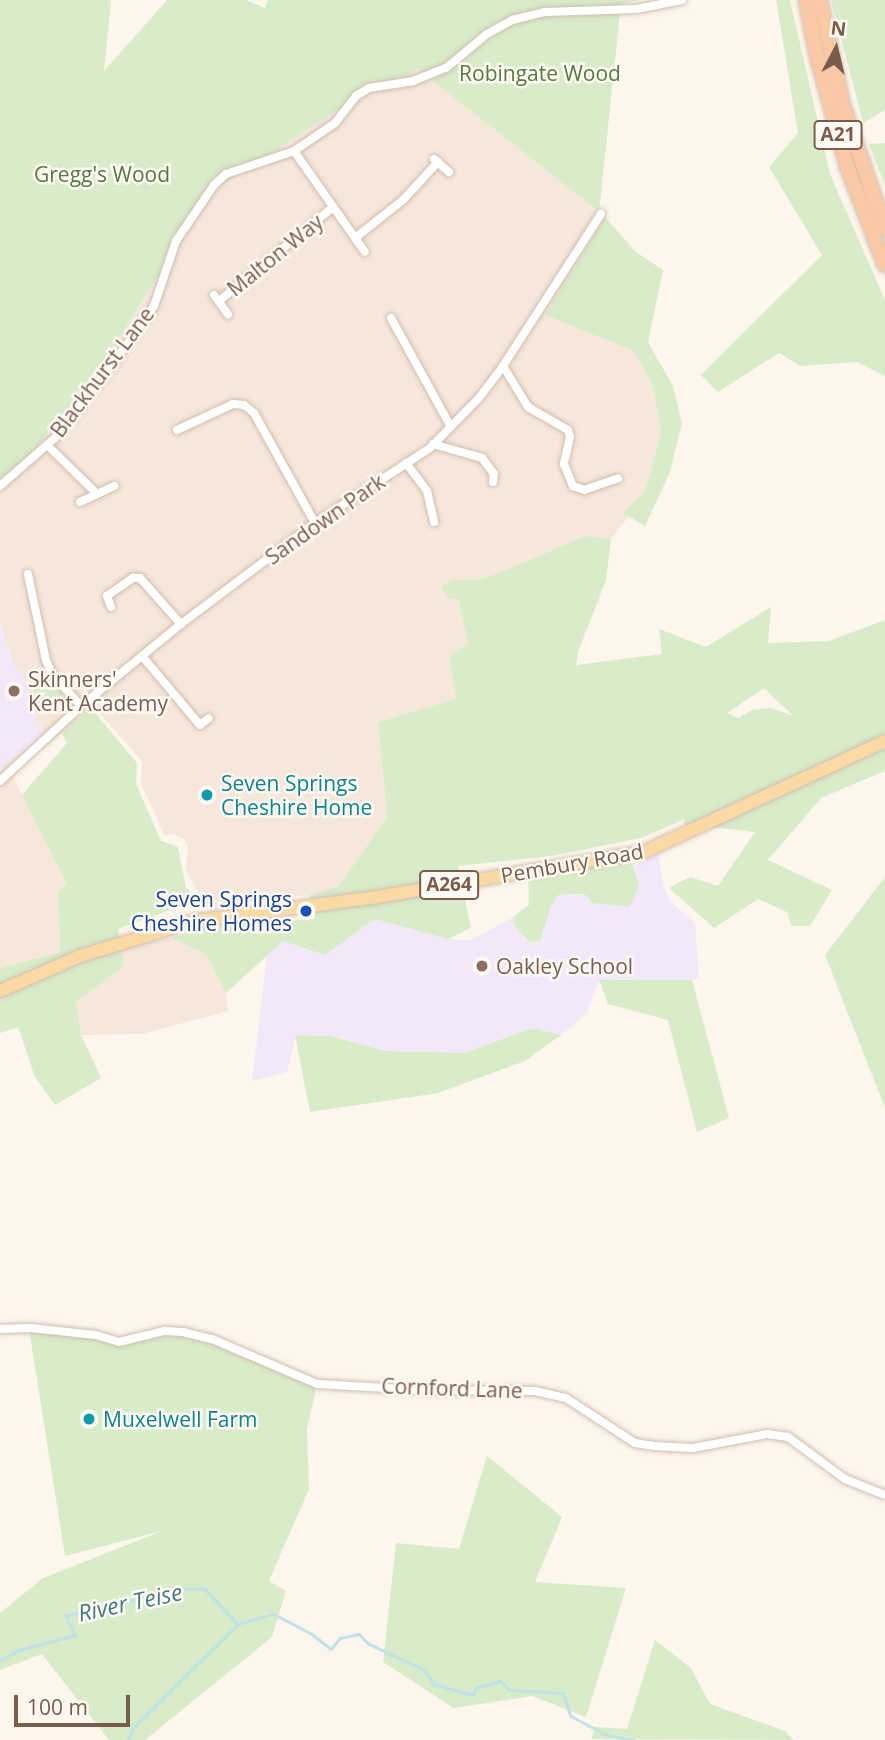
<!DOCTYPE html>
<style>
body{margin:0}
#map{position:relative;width:885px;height:1740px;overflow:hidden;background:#fdf6ec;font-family:"Open Sans",sans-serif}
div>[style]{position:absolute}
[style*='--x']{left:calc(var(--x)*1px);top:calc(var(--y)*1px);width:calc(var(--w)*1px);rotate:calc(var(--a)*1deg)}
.residential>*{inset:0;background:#f5e8da}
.education>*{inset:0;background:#f3e8fa}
.green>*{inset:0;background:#d8ecc9}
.stream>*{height:2.5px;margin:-1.25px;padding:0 1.25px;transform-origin:1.25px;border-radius:1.25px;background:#bfe3e8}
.roads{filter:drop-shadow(0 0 2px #d1beb0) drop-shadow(0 0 2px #d1beb0)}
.minor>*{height:8px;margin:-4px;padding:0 4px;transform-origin:4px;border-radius:4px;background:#fff}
.primary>*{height:12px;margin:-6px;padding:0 6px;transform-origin:6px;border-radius:6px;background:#fbd9a5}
.trunk>*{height:14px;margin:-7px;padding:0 7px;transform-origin:7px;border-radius:7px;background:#f9c8a4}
.dots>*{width:19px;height:19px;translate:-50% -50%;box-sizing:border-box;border:4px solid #fffaf3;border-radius:50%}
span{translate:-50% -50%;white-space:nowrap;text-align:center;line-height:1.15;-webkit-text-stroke:5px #fffaf3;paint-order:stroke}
.shield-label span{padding:2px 5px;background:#fffaf3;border:2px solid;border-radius:5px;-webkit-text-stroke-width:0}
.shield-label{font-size:19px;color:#7a5c4d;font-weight:700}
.park-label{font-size:21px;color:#537a41}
.street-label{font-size:21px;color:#7a5c4d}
.education-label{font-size:21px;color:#785e54}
.left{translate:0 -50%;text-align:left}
.culture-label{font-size:21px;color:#0d838f}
.transit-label{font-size:21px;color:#164399}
.right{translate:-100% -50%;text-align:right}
.water-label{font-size:23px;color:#437c86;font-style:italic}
.north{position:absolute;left:801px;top:14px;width:70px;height:70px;-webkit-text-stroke:5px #fffaf3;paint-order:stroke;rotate:7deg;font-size:19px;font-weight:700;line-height:28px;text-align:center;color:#7a5c4d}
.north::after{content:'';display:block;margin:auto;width:24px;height:32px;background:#7a5c4d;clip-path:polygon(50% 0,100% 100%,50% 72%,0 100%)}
.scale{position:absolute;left:14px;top:1695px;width:116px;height:32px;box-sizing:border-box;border:4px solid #7a5c4d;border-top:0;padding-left:9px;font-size:21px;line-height:24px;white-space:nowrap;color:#7a5c4d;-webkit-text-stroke:5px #fffaf3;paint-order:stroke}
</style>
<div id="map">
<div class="residential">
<div style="clip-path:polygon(418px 69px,605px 217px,545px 315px,635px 351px,653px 386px,661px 432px,645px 491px,624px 513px,629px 516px,611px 539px,585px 536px,499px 573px,477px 580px,453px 580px,468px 643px,449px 658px,456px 699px,378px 722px,387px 817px,339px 886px,310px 895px,272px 898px,208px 912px,186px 869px,188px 847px,184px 839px,174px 834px,164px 835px,141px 783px,142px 761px,93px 706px,12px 775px,67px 884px,58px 891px,60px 952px,0 968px,0 770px,42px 734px,21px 670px,16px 671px,0 623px,0 492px,103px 364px,210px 193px,336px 111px)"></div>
<div style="clip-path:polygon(171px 938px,206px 954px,226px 993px,228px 1011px,142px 1034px,81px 1035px,76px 1002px,124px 966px,121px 947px)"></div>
</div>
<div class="education">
<div style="clip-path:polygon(0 623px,16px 671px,21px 670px,42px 734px,0 770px)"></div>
<div style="clip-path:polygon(658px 853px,664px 888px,672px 903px,695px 923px,699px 978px,692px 980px,599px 981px,587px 1013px,561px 1035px,533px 1028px,464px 1053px,385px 1051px,332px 1036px,296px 1035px,287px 1072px,252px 1081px,267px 955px,283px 941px,325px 955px,375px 919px,448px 939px,471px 940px,512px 918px,525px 940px,529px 942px,540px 941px,551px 906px,558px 895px,586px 895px,639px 885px,634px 866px)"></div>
</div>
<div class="green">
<div style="clip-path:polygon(0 0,111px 0,104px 71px,167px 0,246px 0,265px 8px,268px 0,640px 0,621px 4px,599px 212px,418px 69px,336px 111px,210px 193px,103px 364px,0 492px)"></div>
<div style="clip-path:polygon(776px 0,790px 0,830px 174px,885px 300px,885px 376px,857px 362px,801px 366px,779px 353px,718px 392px,701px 375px,822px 255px,769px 167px,798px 133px)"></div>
<div style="clip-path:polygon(831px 0,885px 0,885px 110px,863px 123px)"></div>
<div style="clip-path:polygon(885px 143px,885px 186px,869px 144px)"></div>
<div style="clip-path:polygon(605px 217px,636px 252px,663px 270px,648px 342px,673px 386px,682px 423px,670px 472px,645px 526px,623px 513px,645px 491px,661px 432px,653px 386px,634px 351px,545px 315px)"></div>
<div style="clip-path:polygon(evenodd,585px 536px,611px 539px,606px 580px,578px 652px,576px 665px,662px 654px,659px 629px,706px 647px,771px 607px,768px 643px,829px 641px,885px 620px,885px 771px,821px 798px,768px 860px,832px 890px,810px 926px,792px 926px,787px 912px,758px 899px,714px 928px,669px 888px,690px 877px,718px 886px,755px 832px,683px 824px,685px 819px,641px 838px,551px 856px,458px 866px,471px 928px,448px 939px,375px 919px,325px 955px,283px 941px,226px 993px,206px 954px,171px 938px,213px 925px,315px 919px,310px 895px,339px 886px,387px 817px,378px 722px,456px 699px,449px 657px,468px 643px,458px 599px,449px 598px,441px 587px,453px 580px,477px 580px,499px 573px,585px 536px,764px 688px,793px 716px,771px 708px,752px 710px,738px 718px,727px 713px,764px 688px)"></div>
<div style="clip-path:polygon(47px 675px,64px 695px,46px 699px,38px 705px,30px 681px)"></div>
<div style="clip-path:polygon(91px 708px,137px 763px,136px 784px,161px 841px,178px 847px,186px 888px,191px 892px,189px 903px,118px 929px,124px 966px,76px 1002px,81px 1035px,101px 1078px,55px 1105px,35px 1077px,18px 1027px,0 1033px,0 968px,60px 952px,58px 891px,67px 884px,22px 795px,67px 743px,62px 733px)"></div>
<div style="clip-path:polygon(630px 856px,639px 885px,633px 901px,628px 907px,592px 903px,586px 895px,580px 894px,558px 895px,551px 906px,540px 941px,529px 942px,516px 928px,512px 918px,529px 905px,528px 872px)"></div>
<div style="clip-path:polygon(885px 877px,885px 1108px,825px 955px)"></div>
<div style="clip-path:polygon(692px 980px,729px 1118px,697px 1132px,668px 1020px,608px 1004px,599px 980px)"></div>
<div style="clip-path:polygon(533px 1028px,561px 1035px,525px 1061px,438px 1093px,310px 1112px,295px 1035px,331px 1036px,385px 1051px,464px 1053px)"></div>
<div style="clip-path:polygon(29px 1329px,119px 1342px,164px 1331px,212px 1339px,317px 1384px,307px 1429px,309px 1489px,269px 1581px,286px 1591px,272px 1637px,145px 1740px,109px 1740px,42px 1654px,0 1670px,0 1613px,43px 1578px,162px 1531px,65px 1556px)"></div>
<div style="clip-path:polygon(487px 1456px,562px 1517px,535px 1582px,626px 1588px,586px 1717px,532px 1696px,454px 1708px,383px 1662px,396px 1543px,459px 1549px)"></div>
<div style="clip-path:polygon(655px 1640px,691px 1668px,710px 1704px,785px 1731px,794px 1740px,591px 1739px,595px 1727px,627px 1729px)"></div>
</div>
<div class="stream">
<div style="--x:0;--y:1660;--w:25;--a:-27"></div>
<div style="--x:22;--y:1649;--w:55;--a:-14.8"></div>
<div style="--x:75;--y:1635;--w:21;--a:-118"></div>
<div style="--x:65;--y:1616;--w:119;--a:-13.1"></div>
<div style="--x:181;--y:1589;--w:23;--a:-2"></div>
<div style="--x:204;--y:1588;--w:50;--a:46.6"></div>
<div style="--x:128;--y:1740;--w:14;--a:-65"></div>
<div style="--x:134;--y:1727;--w:146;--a:-44.7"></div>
<div style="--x:238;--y:1624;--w:37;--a:-16"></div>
<div style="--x:274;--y:1614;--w:43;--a:27.8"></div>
<div style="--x:312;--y:1634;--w:24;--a:38"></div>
<div style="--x:331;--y:1649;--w:14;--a:-51"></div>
<div style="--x:340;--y:1638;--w:19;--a:-12"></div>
<div style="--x:359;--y:1634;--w:14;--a:45"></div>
<div style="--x:369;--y:1644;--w:62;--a:24.9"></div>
<div style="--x:425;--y:1670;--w:17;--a:57"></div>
<div style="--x:434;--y:1684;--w:41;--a:15.8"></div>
<div style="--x:473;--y:1695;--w:8;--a:-67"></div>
<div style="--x:476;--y:1688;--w:25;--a:-16"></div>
<div style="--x:500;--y:1681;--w:13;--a:42"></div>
<div style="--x:510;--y:1690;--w:53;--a:3.2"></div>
<div style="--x:563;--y:1693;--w:24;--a:71"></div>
<div style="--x:571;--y:1716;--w:40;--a:28"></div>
<div style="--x:606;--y:1735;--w:28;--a:10"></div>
</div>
<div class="roads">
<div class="minor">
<div style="--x:294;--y:151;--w:123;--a:54.9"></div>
<div style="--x:434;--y:159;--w:20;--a:41"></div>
<div style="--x:355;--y:238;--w:61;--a:-38.4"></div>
<div style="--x:403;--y:200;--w:52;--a:-47.4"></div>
<div style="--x:214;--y:295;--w:24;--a:54"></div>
<div style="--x:219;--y:301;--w:146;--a:-39.5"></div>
<div style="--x:391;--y:318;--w:124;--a:61.2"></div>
<div style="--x:503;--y:366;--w:48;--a:58.6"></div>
<div style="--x:528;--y:407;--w:46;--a:29.9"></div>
<div style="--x:568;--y:430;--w:7;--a:74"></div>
<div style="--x:570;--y:437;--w:28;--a:103"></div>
<div style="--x:564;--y:464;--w:24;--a:68"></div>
<div style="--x:573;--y:486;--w:12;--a:20"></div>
<div style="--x:584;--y:490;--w:36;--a:-19"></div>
<div style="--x:177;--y:430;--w:62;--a:-24.9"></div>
<div style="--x:233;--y:404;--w:11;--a:5"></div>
<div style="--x:244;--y:405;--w:13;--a:39"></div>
<div style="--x:254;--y:413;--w:126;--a:61"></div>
<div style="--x:433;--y:444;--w:51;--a:15.9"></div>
<div style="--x:482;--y:458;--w:20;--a:53"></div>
<div style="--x:494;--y:474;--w:8;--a:97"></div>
<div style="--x:47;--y:445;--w:70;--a:44.4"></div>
<div style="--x:406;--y:463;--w:35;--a:53"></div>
<div style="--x:427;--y:491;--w:32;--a:77"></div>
<div style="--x:0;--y:486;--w:74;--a:-41.2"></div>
<div style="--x:56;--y:437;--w:88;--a:-52"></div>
<div style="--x:110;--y:368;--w:76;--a:-54.6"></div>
<div style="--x:154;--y:306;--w:69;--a:-71.3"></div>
<div style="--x:176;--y:241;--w:68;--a:-55.8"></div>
<div style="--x:214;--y:185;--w:16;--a:-43"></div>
<div style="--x:226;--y:174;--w:72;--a:-18.7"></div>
<div style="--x:294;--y:151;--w:50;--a:-34.3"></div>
<div style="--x:335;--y:123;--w:34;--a:-52"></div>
<div style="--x:356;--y:96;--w:15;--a:-32"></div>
<div style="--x:369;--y:88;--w:45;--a:-9"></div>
<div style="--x:413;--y:81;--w:35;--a:-22"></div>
<div style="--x:446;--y:68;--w:53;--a:-39.7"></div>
<div style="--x:487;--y:34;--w:29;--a:-29"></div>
<div style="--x:512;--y:20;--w:34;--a:-14"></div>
<div style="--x:545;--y:12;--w:91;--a:-1.9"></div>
<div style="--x:636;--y:9;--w:47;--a:-11.1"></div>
<div style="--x:80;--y:502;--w:38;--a:-25"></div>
<div style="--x:28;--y:574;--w:88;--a:78.2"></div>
<div style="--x:46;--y:660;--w:15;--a:67"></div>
<div style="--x:52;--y:674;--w:43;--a:47.8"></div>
<div style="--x:111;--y:607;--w:12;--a:-110"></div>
<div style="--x:107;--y:596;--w:32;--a:-35"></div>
<div style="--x:133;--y:578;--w:7;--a:0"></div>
<div style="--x:140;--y:578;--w:62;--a:48.3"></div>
<div style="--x:142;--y:656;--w:90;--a:50"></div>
<div style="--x:200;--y:725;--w:11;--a:-38"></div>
<div style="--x:0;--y:781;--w:110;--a:-42.8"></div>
<div style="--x:81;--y:706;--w:129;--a:-39.4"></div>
<div style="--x:181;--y:624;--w:168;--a:-37"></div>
<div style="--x:315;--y:523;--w:137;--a:-33.1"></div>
<div style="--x:430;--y:448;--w:70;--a:-45.6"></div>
<div style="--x:479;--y:398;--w:40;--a:-53"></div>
<div style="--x:503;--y:366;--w:181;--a:-57.2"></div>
<div style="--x:0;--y:1329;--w:30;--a:-2"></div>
<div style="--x:30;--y:1328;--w:66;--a:6.1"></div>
<div style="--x:96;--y:1335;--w:24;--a:17"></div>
<div style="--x:119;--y:1342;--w:46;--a:-13.7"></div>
<div style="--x:164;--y:1331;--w:19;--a:3"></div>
<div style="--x:183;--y:1332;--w:30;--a:14"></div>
<div style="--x:212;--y:1339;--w:114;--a:23.2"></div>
<div style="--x:317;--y:1384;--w:104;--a:3.3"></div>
<div style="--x:421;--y:1390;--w:114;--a:0.5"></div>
<div style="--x:535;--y:1391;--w:32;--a:13"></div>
<div style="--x:566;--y:1398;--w:82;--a:33.1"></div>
<div style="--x:635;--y:1443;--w:19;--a:9"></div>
<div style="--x:654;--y:1446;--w:39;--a:3"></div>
<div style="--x:693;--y:1448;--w:75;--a:-10.7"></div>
<div style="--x:767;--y:1434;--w:21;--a:8"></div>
<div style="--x:788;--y:1437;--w:71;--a:36.4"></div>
<div style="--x:845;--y:1479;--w:43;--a:21.8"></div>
</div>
<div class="primary">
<div style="--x:0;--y:991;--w:87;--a:-23.6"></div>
<div style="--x:80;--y:956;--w:120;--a:-16.9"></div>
<div style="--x:195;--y:921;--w:184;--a:-7.5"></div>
<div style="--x:377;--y:897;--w:271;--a:-9.6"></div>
<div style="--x:644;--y:852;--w:265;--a:-24.7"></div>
</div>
<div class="trunk">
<div style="--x:806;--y:0;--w:57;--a:78.9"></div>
<div style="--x:817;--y:56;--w:114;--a:74.7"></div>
<div style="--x:847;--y:166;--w:106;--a:69"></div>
<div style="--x:820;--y:0;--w:108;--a:77.8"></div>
<div style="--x:843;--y:106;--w:130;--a:71.1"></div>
</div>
</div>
<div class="dots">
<div style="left:14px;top:691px;background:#8d6e63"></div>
<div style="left:207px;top:795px;background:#0f9aa8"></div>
<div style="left:306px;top:911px;background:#1a4fb4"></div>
<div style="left:482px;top:966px;background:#8d6e63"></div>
<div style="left:89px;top:1419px;background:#0f9aa8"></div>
</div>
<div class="shield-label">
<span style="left:838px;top:135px">A21</span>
<span style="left:449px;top:885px">A264</span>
</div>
<div class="park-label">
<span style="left:540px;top:73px">Robingate Wood</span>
<span style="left:102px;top:174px">Gregg's Wood</span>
</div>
<div class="street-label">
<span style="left:275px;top:255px;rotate:-39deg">Malton Way</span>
<span style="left:102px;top:372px;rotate:-53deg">Blackhurst Lane</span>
<span style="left:325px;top:519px;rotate:-35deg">Sandown Park</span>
<span style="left:572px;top:863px;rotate:-10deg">Pembury Road</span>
<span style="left:452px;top:1388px;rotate:2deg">Cornford Lane</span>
</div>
<div class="education-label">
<span class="left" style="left:28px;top:691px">Skinners'<br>Kent Academy</span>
<span class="left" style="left:496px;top:966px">Oakley School</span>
</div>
<div class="culture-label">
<span class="left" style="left:221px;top:795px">Seven Springs<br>Cheshire Home</span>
<span class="left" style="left:103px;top:1419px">Muxelwell Farm</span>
</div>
<div class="transit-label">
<span class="right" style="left:292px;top:911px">Seven Springs<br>Cheshire Homes</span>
</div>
<div class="water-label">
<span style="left:130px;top:1602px;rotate:-12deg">River Teise</span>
</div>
<div class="north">N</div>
<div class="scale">100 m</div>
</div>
